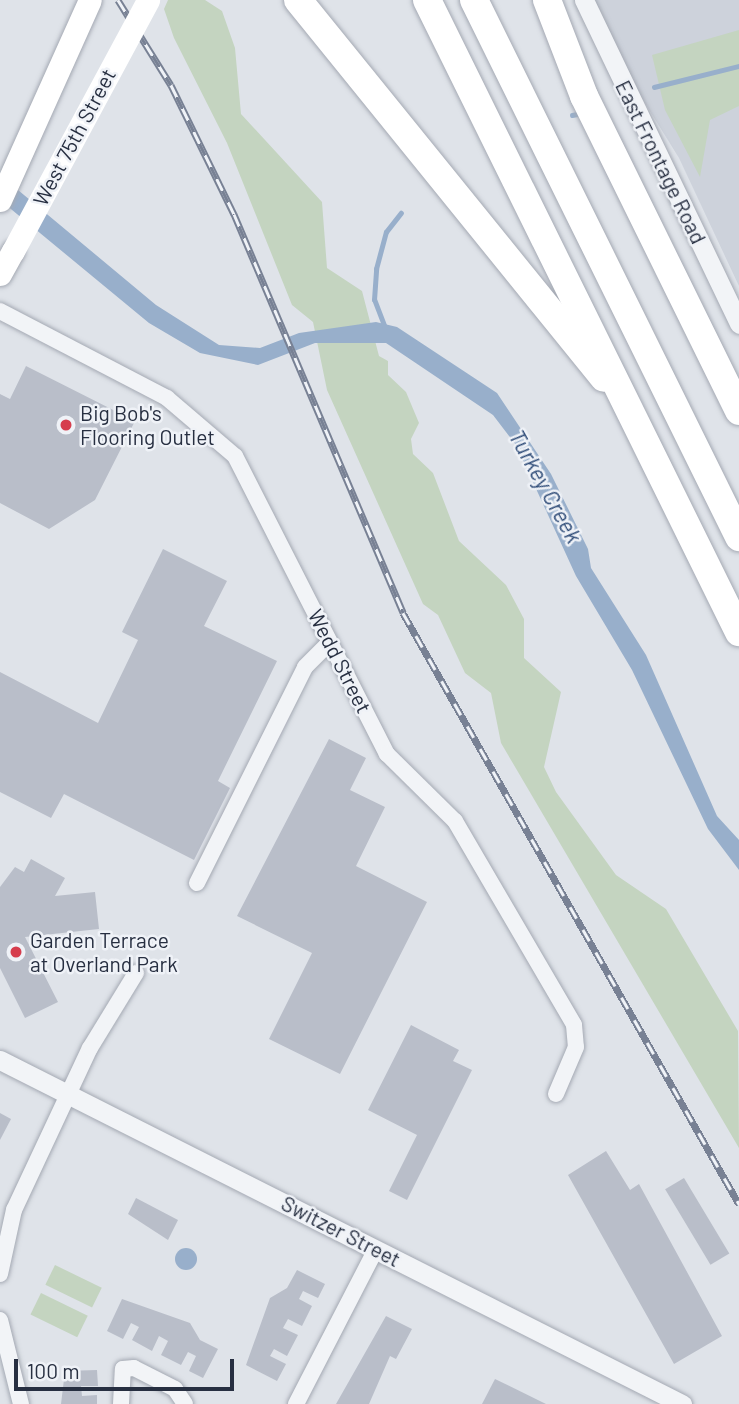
<!DOCTYPE html>
<style>
body{margin:0}
#map{position:relative;width:739px;height:1404px;overflow:hidden;background:#dfe3e9;font-family:Barlow,sans-serif}
div>[style]{position:absolute}
[style*='--x']{left:calc(var(--x)*1px);top:calc(var(--y)*1px);width:calc(var(--w)*1px);rotate:calc(var(--a)*1deg)}
.built>*{inset:0;background:#cdd2db}
.green>*{inset:0;background:#c4d4c0;transform-origin:0 0}
.water>*{inset:0;background:#98afcb}
.round{border-radius:50%}
.stream>*{height:4.5px;margin:-2.25px;padding:0 2.25px;transform-origin:2.25px;border-radius:2.25px;background:#98afcb}
.building>*{inset:0;background:#b9bec9;transform-origin:0 0}
.roads{filter:drop-shadow(0 0 2px #a4a9b3) drop-shadow(0 0 2px #a4a9b3)}
.minor>*{height:16px;margin:-8px;padding:0 8px;transform-origin:8px;border-radius:8px;background:#f2f4f7}
.tertiary>*{height:19px;margin:-9.5px;padding:0 9.5px;transform-origin:9.5px;border-radius:9.5px;background:#f2f4f7}
.secondary>*{height:23px;margin:-11.5px;padding:0 11.5px;transform-origin:11.5px;border-radius:11.5px;background:#fff}
.motorway>*{height:28px;margin:-14px;padding:0 14px;transform-origin:14px;border-radius:14px;background:#fff}
.rail>*{height:7px;margin-top:-3.5px;transform-origin:0;background:repeating-linear-gradient(90deg,#eff2f7 0 13px,#788194 0 26px);box-sizing:border-box;border-block:2px solid #788194}
.secondary-bridge>*{height:23px;margin:-11.5px;padding:0 11.5px;transform-origin:11.5px;border-radius:11.5px;background:#fff}
.dots>*{width:19px;height:19px;translate:-50% -50%;box-sizing:border-box;border:4px solid #eff2f7;border-radius:50%}
span{translate:-50% -50%;white-space:nowrap;text-align:center;line-height:1.15;-webkit-text-stroke:5px #eff2f7;paint-order:stroke}
.street-label{font-size:21px;color:#272f41}
.poi-label{font-size:21px;color:#272f41}
.left{translate:0 -50%;text-align:left}
.water-label{font-size:23px;color:#2f4c78;font-style:italic}
.scale{position:absolute;left:14px;top:1359px;width:220px;height:32px;box-sizing:border-box;border:4px solid #272f41;border-top:0;padding-left:9px;font-size:21px;line-height:24px;white-space:nowrap;color:#272f41;-webkit-text-stroke:5px #eff2f7;paint-order:stroke}
</style>
<div id="map">
<div class="built">
<div style="clip-path:polygon(589px 0,739px 0,739px 286px,679px 158px,594px 21px)"></div>
</div>
<div class="green">
<div style="clip-path:polygon(168px 0,205px 0,222px 11px,235px 48px,241px 114px,322px 202px,327px 268px,362px 291px,379px 356px,388px 361px,388px 375px,406px 392px,419px 423px,411px 439px,413px 454px,433px 473px,459px 541px,506px 585px,524px 619px,524px 658px,561px 692px,544px 767px,556px 792px,616px 875px,666px 909px,738px 1031px,739px 1148px,501px 743px,491px 693px,465px 673px,438px 615px,423px 604px,327px 390px,313px 322px,292px 305px,227px 143px,174px 38px,164px 9px)"></div>
<div style="clip-path:polygon(739px 30px,739px 106px,710px 120px,700px 177px,665px 110px,652px 55px)"></div>
<div style="left:55px;top:1265px;width:52px;height:22px;rotate:26deg"></div>
<div style="left:41px;top:1293px;width:52px;height:24px;rotate:26deg"></div>
</div>
<div class="water">
<div style="clip-path:polygon(0 175px,156px 305px,219px 345px,260px 348px,299px 333px,376px 322px,397px 327px,497px 393px,551px 474px,588px 549px,591px 568px,646px 655px,717px 816px,739px 840px,739px 870px,708px 829px,632px 670px,576px 576px,516px 445px,493px 415px,386px 343px,315px 343px,258px 365px,200px 353px,149px 323px,0 200px)"></div>
<div class="round" style="left:175px;top:1248px;width:22px;height:22px"></div>
</div>
<div class="stream">
<div style="--x:654;--y:87;--w:88;--a:-13.9"></div>
<div style="--x:572;--y:115;--w:5;--a:-11"></div>
<div style="--x:385;--y:328;--w:30;--a:-111"></div>
<div style="--x:374;--y:300;--w:31;--a:-86"></div>
<div style="--x:376;--y:269;--w:38;--a:-75"></div>
<div style="--x:386;--y:232;--w:24;--a:-52"></div>
</div>
<div class="building">
<div style="clip-path:polygon(26px 366px,135px 421px,95px 500px,49px 529px,0 503px,0 394px,10px 399px)"></div>
<div style="clip-path:polygon(163px 549px,227px 581px,204px 626px,277px 661px,218px 781px,230px 788px,194px 860px,64px 794px,51px 818px,0 792px,0 672px,98px 723px,138px 640px,122px 632px)"></div>
<div style="clip-path:polygon(329px 739px,366px 758px,350px 790px,385px 807px,356px 866px,427px 902px,340px 1074px,269px 1039px,312px 953px,237px 916px)"></div>
<div style="clip-path:polygon(31px 859px,65px 878px,55px 896px,95px 892px,99px 929px,25px 937px,58px 1002px,25px 1018px,0 968px,0 887px,15px 867px,24px 872px)"></div>
<div style="clip-path:polygon(411px 1025px,459px 1050px,453px 1061px,472px 1070px,407px 1200px,389px 1191px,417px 1135px,368px 1110px)"></div>
<div style="clip-path:polygon(0 1113px,11px 1119px,0 1140px)"></div>
<div style="clip-path:polygon(606px 1151px,630px 1190px,639px 1184px,722px 1336px,674px 1364px,568px 1175px)"></div>
<div style="left:684px;top:1178px;width:88px;height:22px;rotate:59deg"></div>
<div style="clip-path:polygon(136px 1198px,178px 1220px,168px 1240px,128px 1214px)"></div>
<div style="clip-path:polygon(297px 1270px,325px 1284px,318px 1298px,303px 1291px,299px 1299px,312px 1306px,302px 1326px,288px 1319px,283px 1328px,298px 1335px,287px 1356px,274px 1349px,270px 1356px,286px 1364px,277px 1381px,246px 1365px,270px 1298px,287px 1288px)"></div>
<div style="clip-path:polygon(122px 1299px,190px 1323px,200px 1340px,218px 1349px,203px 1378px,189px 1371px,196px 1356px,188px 1352px,181px 1365px,161px 1355px,168px 1341px,159px 1336px,152px 1351px,132px 1340px,139px 1327px,131px 1323px,123px 1339px,107px 1331px)"></div>
<div style="clip-path:polygon(386px 1316px,412px 1329px,396px 1359px,390px 1356px,369px 1404px,336px 1404px)"></div>
<div style="clip-path:polygon(97px 1370px,98px 1386px,81px 1386px,82px 1396px,97px 1395px,97px 1404px,61px 1404px,65px 1371px)"></div>
<div style="clip-path:polygon(495px 1379px,546px 1404px,482px 1404px)"></div>
</div>
<div class="roads">
<div class="minor">
<div style="--x:0;--y:311;--w:188;--a:27.5"></div>
<div style="--x:167;--y:398;--w:89;--a:40.5"></div>
<div style="--x:235;--y:456;--w:335;--a:63"></div>
<div style="--x:387;--y:754;--w:95;--a:44.6"></div>
<div style="--x:455;--y:821;--w:236;--a:59.7"></div>
<div style="--x:574;--y:1025;--w:22;--a:85"></div>
<div style="--x:576;--y:1047;--w:51;--a:113.1"></div>
<div style="--x:197;--y:883;--w:241;--a:-63.4"></div>
<div style="--x:305;--y:667;--w:35;--a:-45"></div>
<div style="--x:0;--y:1274;--w:66;--a:-77.7"></div>
<div style="--x:14;--y:1210;--w:179;--a:-64.9"></div>
<div style="--x:90;--y:1048;--w:88;--a:-58.5"></div>
<div style="--x:0;--y:1320;--w:87;--a:76"></div>
<div style="--x:121;--y:1404;--w:35;--a:-87"></div>
<div style="--x:123;--y:1369;--w:11;--a:-5"></div>
<div style="--x:134;--y:1368;--w:46;--a:27.1"></div>
<div style="--x:175;--y:1389;--w:18;--a:56"></div>
<div style="--x:296;--y:1404;--w:174;--a:-62.7"></div>
</div>
<div class="tertiary">
<div style="--x:584;--y:0;--w:359;--a:64.4"></div>
<div style="--x:0;--y:1060;--w:764;--a:26.77"></div>
</div>
<div class="secondary">
<div style="--x:0;--y:200;--w:219;--a:-65.8"></div>
<div style="--x:0;--y:274;--w:26;--a:-61"></div>
</div>
<div class="motorway">
<div style="--x:298;--y:0;--w:486;--a:51"></div>
<div style="--x:427;--y:0;--w:705;--a:63.73"></div>
<div style="--x:474;--y:0;--w:599;--a:63.73"></div>
<div style="--x:547;--y:0;--w:103;--a:68.9"></div>
<div style="--x:584;--y:96;--w:351;--a:63.8"></div>
</div>
</div>
<div class="rail">
<div style="--x:118;--y:0;--w:100;--a:58.1"></div>
<div style="--x:171;--y:85;--w:144;--a:64"></div>
<div style="--x:234;--y:214;--w:433;--a:67"></div>
<div style="--x:403;--y:613;--w:680;--a:60.38"></div>
</div>
<div class="secondary-bridge">
<div style="--x:13;--y:251;--w:285;--a:-61.7"></div>
</div>
<div class="dots">
<div style="left:66px;top:425px;background:#d63d4d"></div>
<div style="left:16px;top:952px;background:#d63d4d"></div>
</div>
<div class="street-label">
<span style="left:74px;top:137px;rotate:-62deg">West 75th Street</span>
<span style="left:661px;top:162px;rotate:64deg">East Frontage Road</span>
<span style="left:340px;top:661px;rotate:63deg">Wedd Street</span>
<span style="left:341px;top:1231px;rotate:27deg">Switzer Street</span>
</div>
<div class="poi-label">
<span class="left" style="left:80px;top:425px">Big Bob's<br>Flooring Outlet</span>
<span class="left" style="left:30px;top:952px">Garden Terrace<br>at Overland Park</span>
</div>
<div class="water-label">
<span style="left:546px;top:486px;rotate:61deg">Turkey Creek</span>
</div>
<div class="scale">100 m</div>
</div>
